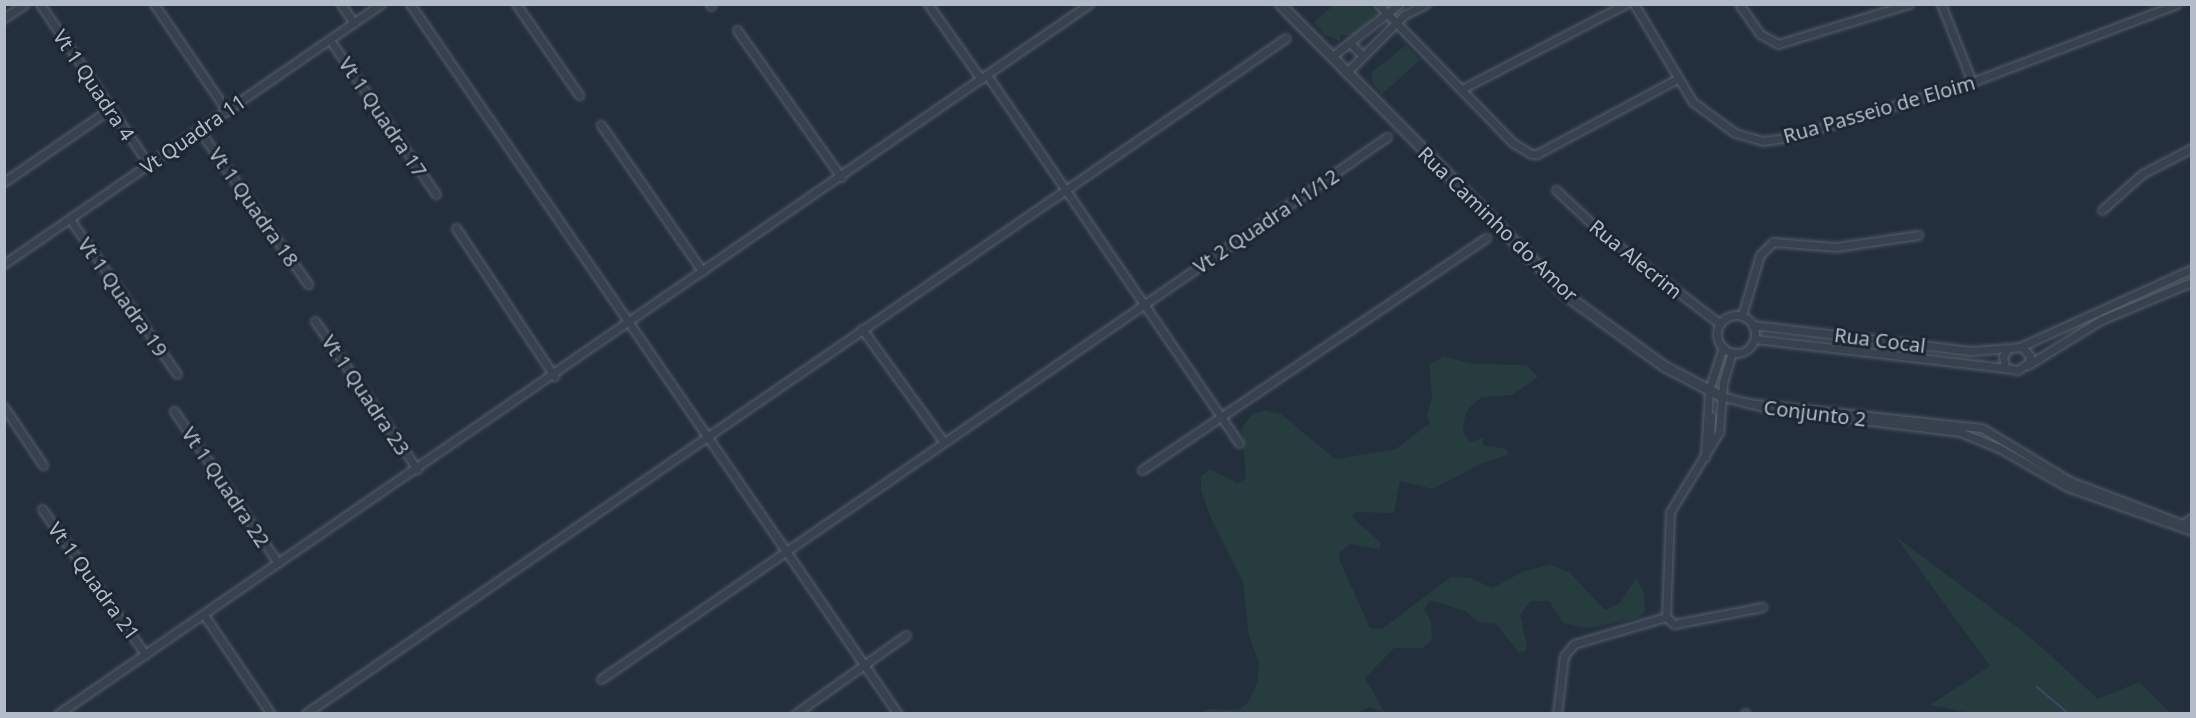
<!DOCTYPE html>
<style>
body{margin:0}
#map{position:relative;width:2196px;height:718px;overflow:hidden;background:#242f3e;font-family:"Noto Sans",sans-serif}
div>[style]{position:absolute}
[style*='--x']{left:calc(var(--x)*1px);top:calc(var(--y)*1px);width:calc(var(--w)*1px);rotate:calc(var(--a)*1deg)}
.green>*{inset:0;background:#263c3f}
.stream>*{height:2px;margin:-1px;padding:0 1px;transform-origin:1px;border-radius:1px;background:#394c67}
.roads{filter:drop-shadow(0 0 2px #565f6c) drop-shadow(0 0 2px #565f6c)}
.minor>*{height:7px;margin:-3.5px;padding:0 3.5px;transform-origin:3.5px;border-radius:3.5px;background:#38414e}
.minor>.ring{margin:-3.5px;padding:0;box-sizing:content-box;background:none;border:7px solid #38414e;border-radius:50%}
.tertiary>*{height:9px;margin:-4.5px;padding:0 4.5px;transform-origin:4.5px;border-radius:4.5px;background:#38414e}
span{translate:-50% -50%;white-space:nowrap;text-align:center;line-height:1.15;-webkit-text-stroke:6px #1d2633;paint-order:stroke}
.street-label{font-size:20px;color:#b4bcc9}
.frame{position:absolute;inset:0;border:6px solid #b4bcc9;pointer-events:none}
</style>
<div id="map">
<div class="green">
<div style="clip-path:polygon(1335px 4px,1368px 5px,1377px 14px,1354px 35px,1341px 35px,1340px 41px,1325px 35px,1314px 22px)"></div>
<div style="clip-path:polygon(1406px 45px,1420px 60px,1382px 94px,1373px 84px,1371px 73px)"></div>
<div style="clip-path:polygon(1444px 357px,1474px 364px,1526px 365px,1538px 377px,1512px 395px,1482px 397px,1468px 409px,1464px 420px,1463px 433px,1470px 442px,1483px 438px,1483px 445px,1506px 449px,1509px 454px,1480px 464px,1433px 489px,1400px 481px,1394px 513px,1355px 512px,1352px 517px,1381px 543px,1380px 549px,1350px 544px,1340px 552px,1339px 559px,1370px 628px,1382px 629px,1451px 577px,1470px 578px,1493px 588px,1524px 571px,1551px 565px,1569px 572px,1605px 610px,1620px 603px,1636px 578px,1644px 594px,1645px 612px,1636px 619px,1588px 628px,1563px 623px,1549px 601px,1531px 601px,1520px 615px,1527px 646px,1525px 651px,1519px 652px,1496px 624px,1478px 622px,1465px 611px,1430px 600px,1424px 610px,1431px 621px,1432px 640px,1423px 648px,1394px 648px,1365px 678px,1385px 713px,1369px 707px,1356px 714px,1201px 713px,1208px 709px,1237px 710px,1247px 704px,1257px 683px,1259px 663px,1249px 636px,1243px 582px,1210px 516px,1201px 490px,1201px 476px,1210px 469px,1237px 483px,1246px 479px,1242px 427px,1253px 414px,1264px 410px,1281px 414px,1335px 459px,1396px 449px,1430px 423px,1427px 414px,1432px 397px,1429px 364px)"></div>
<div style="clip-path:polygon(1895px 536px,2029px 636px,2098px 699px,2139px 682px,2170px 713px,1976px 714px,1930px 705px,1990px 666px)"></div>
</div>
<div class="stream">
<div style="--x:2037;--y:687;--w:42;--a:40.2"></div>
</div>
<div class="roads">
<div class="minor">
<div style="--x:40;--y:4;--w:194;--a:55.9"></div>
<div style="--x:154;--y:4;--w:130;--a:55.7"></div>
<div style="--x:341;--y:4;--w:23;--a:56"></div>
<div style="--x:410;--y:4;--w:862;--a:55.5"></div>
<div style="--x:516;--y:4;--w:111;--a:55.3"></div>
<div style="--x:710;--y:4;--w:2;--a:63"></div>
<div style="--x:928;--y:4;--w:92;--a:54.8"></div>
<div style="--x:1378;--y:4;--w:194;--a:45.8"></div>
<div style="--x:1513;--y:143;--w:21;--a:31"></div>
<div style="--x:1531;--y:154;--w:6;--a:0"></div>
<div style="--x:1537;--y:154;--w:159;--a:-28.2"></div>
<div style="--x:1634;--y:4;--w:114;--a:59"></div>
<div style="--x:1693;--y:102;--w:52;--a:36.4"></div>
<div style="--x:1735;--y:133;--w:29;--a:16"></div>
<div style="--x:1763;--y:141;--w:28;--a:-8"></div>
<div style="--x:1791;--y:137;--w:189;--a:-16.9"></div>
<div style="--x:1972;--y:82;--w:219;--a:-20.8"></div>
<div style="--x:1739;--y:4;--w:37;--a:55"></div>
<div style="--x:1760;--y:34;--w:21;--a:29"></div>
<div style="--x:1778;--y:44;--w:137;--a:-17"></div>
<div style="--x:1941;--y:4;--w:84;--a:68.3"></div>
<div style="--x:4;--y:18;--w:25;--a:-34"></div>
<div style="--x:737;--y:30;--w:180;--a:54.7"></div>
<div style="--x:330;--y:40;--w:187;--a:55.5"></div>
<div style="--x:1350;--y:43;--w:18;--a:45"></div>
<div style="--x:1331;--y:57;--w:86;--a:-37.9"></div>
<div style="--x:1346;--y:73;--w:82;--a:-45"></div>
<div style="--x:1404;--y:15;--w:25;--a:-27"></div>
<div style="--x:987;--y:75;--w:446;--a:55.6"></div>
<div style="--x:1462;--y:89;--w:184;--a:-27.5"></div>
<div style="--x:601;--y:125;--w:178;--a:55.3"></div>
<div style="--x:199;--y:130;--w:189;--a:54.7"></div>
<div style="--x:4;--y:182;--w:129;--a:-34.6"></div>
<div style="--x:1556;--y:190;--w:66;--a:43.2"></div>
<div style="--x:1604;--y:235;--w:146;--a:37.5"></div>
<div style="--x:2102;--y:210;--w:54;--a:-42"></div>
<div style="--x:2142;--y:174;--w:56;--a:-27.5"></div>
<div style="--x:70;--y:219;--w:188;--a:55.4"></div>
<div style="--x:456;--y:228;--w:178;--a:56.5"></div>
<div style="--x:4;--y:264;--w:458;--a:-34.6"></div>
<div style="--x:1742;--y:315;--w:63;--a:-73.3"></div>
<div style="--x:1760;--y:255;--w:18;--a:-45"></div>
<div style="--x:1773;--y:242;--w:63;--a:4.5"></div>
<div style="--x:1836;--y:247;--w:83;--a:-8.3"></div>
<div class="ring" style="left:1717px;top:315px;width:31px;height:31px"></div>
<div style="--x:315;--y:321;--w:180;--a:55.4"></div>
<div style="--x:1753;--y:325;--w:220;--a:6.8"></div>
<div style="--x:1971;--y:351;--w:51;--a:-4.5"></div>
<div style="--x:2022;--y:347;--w:12;--a:48"></div>
<div style="--x:2030;--y:356;--w:6;--a:99"></div>
<div style="--x:2029;--y:362;--w:14;--a:144"></div>
<div style="--x:2018;--y:370;--w:13;--a:-171"></div>
<div style="--x:2005;--y:368;--w:12;--a:-99"></div>
<div style="--x:2003;--y:356;--w:6;--a:-51"></div>
<div style="--x:862;--y:329;--w:138;--a:54.1"></div>
<div style="--x:1755;--y:339;--w:252;--a:6.6"></div>
<div style="--x:2020;--y:347;--w:189;--a:-24.4"></div>
<div style="--x:2028;--y:365;--w:86;--a:-31.7"></div>
<div style="--x:2101;--y:320;--w:99;--a:-22.7"></div>
<div style="--x:1721;--y:396;--w:53;--a:14.3"></div>
<div style="--x:1772;--y:409;--w:189;--a:7"></div>
<div style="--x:1960;--y:432;--w:42;--a:22.3"></div>
<div style="--x:1999;--y:448;--w:78;--a:29.8"></div>
<div style="--x:2067;--y:487;--w:133;--a:19.4"></div>
<div style="--x:1747;--y:403;--w:236;--a:6.1"></div>
<div style="--x:1982;--y:428;--w:103;--a:31.1"></div>
<div style="--x:2070;--y:481;--w:126;--a:20.9"></div>
<div style="--x:4;--y:407;--w:70;--a:56.1"></div>
<div style="--x:174;--y:411;--w:184;--a:55.6"></div>
<div style="--x:1710;--y:443;--w:27;--a:-88"></div>
<div style="--x:1705;--y:457;--w:67;--a:-86.6"></div>
<div style="--x:1709;--y:390;--w:45;--a:-72"></div>
<div style="--x:1142;--y:470;--w:415;--a:-34"></div>
<div style="--x:42;--y:509;--w:178;--a:54.6"></div>
<div style="--x:2181;--y:526;--w:14;--a:-39"></div>
<div style="--x:204;--y:615;--w:120;--a:55.9"></div>
<div style="--x:1666;--y:617;--w:105;--a:-87.8"></div>
<div style="--x:1670;--y:512;--w:94;--a:-58.5"></div>
<div style="--x:1719;--y:432;--w:49;--a:-85.3"></div>
<div style="--x:1723;--y:383;--w:32;--a:-74"></div>
<div style="--x:1666;--y:617;--w:11;--a:41"></div>
<div style="--x:1674;--y:624;--w:90;--a:-10.9"></div>
<div style="--x:601;--y:679;--w:955;--a:-34.59"></div>
<div style="--x:58;--y:714;--w:1252;--a:-34.55"></div>
<div style="--x:305;--y:714;--w:1191;--a:-34.57"></div>
<div style="--x:795;--y:714;--w:136;--a:-35.4"></div>
<div style="--x:1557;--y:714;--w:58;--a:-83.1"></div>
<div style="--x:1564;--y:656;--w:16;--a:-50"></div>
<div style="--x:1574;--y:644;--w:96;--a:-16.4"></div>
<div style="--x:1745;--y:714;--w:1;--a:-90"></div>
</div>
<div class="tertiary">
<div style="--x:1280;--y:4;--w:413;--a:45.4"></div>
<div style="--x:1570;--y:298;--w:116;--a:35.9"></div>
<div style="--x:1664;--y:366;--w:64;--a:27.8"></div>
</div>
</div>
<div class="street-label">
<span style="left:94px;top:85px;rotate:56deg">Vt 1 Quadra 4</span>
<span style="left:1879px;top:109px;rotate:-16deg">Rua Passeio de Eloim</span>
<span style="left:383px;top:117px;rotate:56deg">Vt 1 Quadra 17</span>
<span style="left:193px;top:134px;rotate:-35deg">Vt Quadra 11</span>
<span style="left:254px;top:207px;rotate:55deg">Vt 1 Quadra 18</span>
<span style="left:1266px;top:221px;rotate:-34deg">Vt 2 Quadra 11/12</span>
<span style="left:1498px;top:224px;rotate:44deg">Rua Caminho do Amor</span>
<span style="left:1636px;top:259px;rotate:39deg">Rua Alecrim</span>
<span style="left:123px;top:297px;rotate:55deg">Vt 1 Quadra 19</span>
<span style="left:1880px;top:340px;rotate:7deg">Rua Cocal</span>
<span style="left:366px;top:395px;rotate:56deg">Vt 1 Quadra 23</span>
<span style="left:1815px;top:413px;rotate:7deg">Conjunto 2</span>
<span style="left:226px;top:487px;rotate:56deg">Vt 1 Quadra 22</span>
<span style="left:94px;top:581px;rotate:54deg">Vt 1 Quadra 21</span>
</div>
<div class="frame"></div>
</div>
